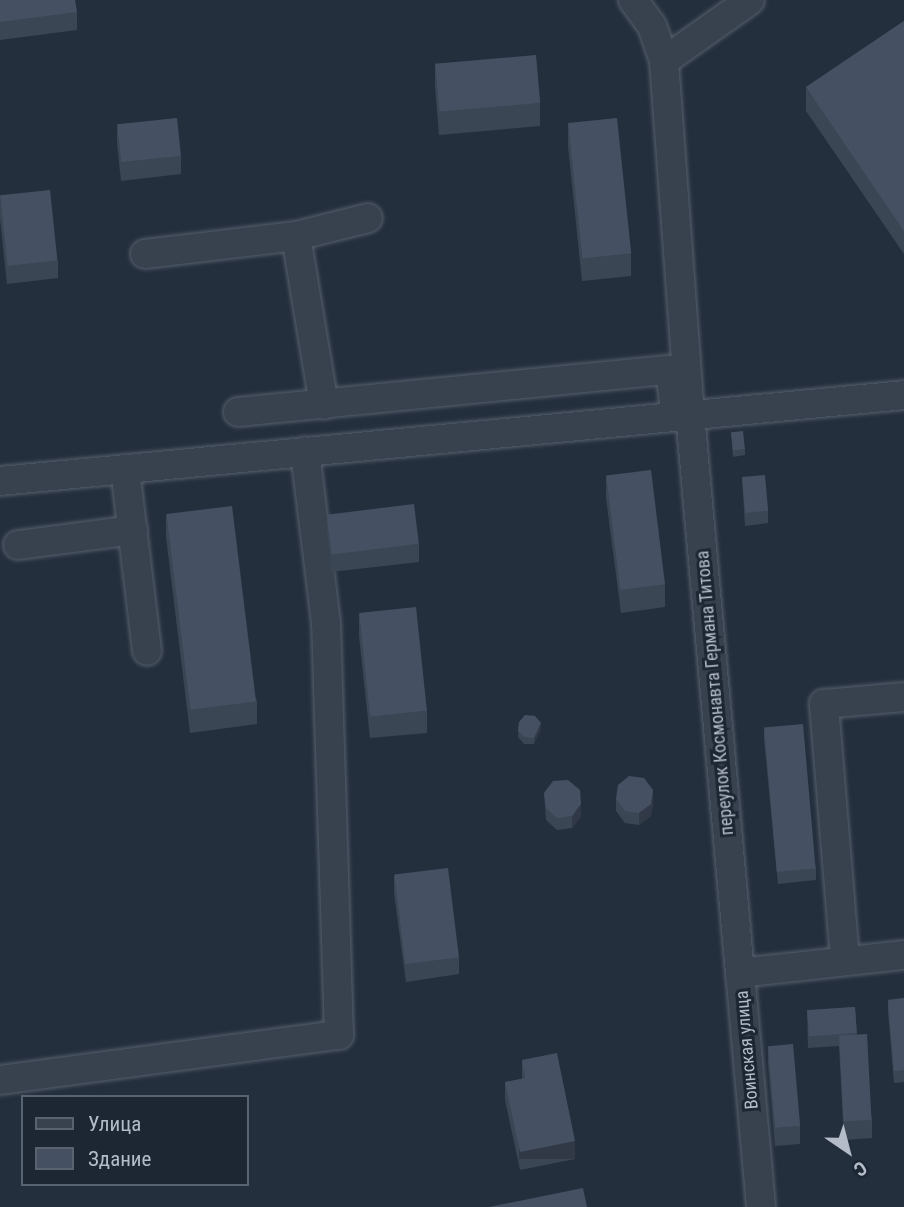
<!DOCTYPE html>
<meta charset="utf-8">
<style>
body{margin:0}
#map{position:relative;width:904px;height:1207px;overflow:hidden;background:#242f3e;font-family:"Roboto Condensed",sans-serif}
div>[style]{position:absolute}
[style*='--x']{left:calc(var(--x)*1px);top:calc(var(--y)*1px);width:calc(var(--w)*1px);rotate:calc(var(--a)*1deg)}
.roads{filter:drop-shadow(0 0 2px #565f6c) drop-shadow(0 0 2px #565f6c)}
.minor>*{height:28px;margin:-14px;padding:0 14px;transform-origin:14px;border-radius:14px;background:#38414e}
.wall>*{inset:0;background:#3b4654}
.shaded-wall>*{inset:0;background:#303945;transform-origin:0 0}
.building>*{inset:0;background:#455162;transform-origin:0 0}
span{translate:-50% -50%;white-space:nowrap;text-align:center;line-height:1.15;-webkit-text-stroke:6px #1d2633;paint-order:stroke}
.street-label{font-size:18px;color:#b4bcc9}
.legend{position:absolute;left:21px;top:1095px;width:228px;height:91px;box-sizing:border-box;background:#1d2633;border:2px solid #59626f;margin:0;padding:9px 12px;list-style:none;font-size:21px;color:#b4bcc9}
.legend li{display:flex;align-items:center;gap:14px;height:35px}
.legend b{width:35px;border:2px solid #59626f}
.north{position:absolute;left:813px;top:1116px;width:70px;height:70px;-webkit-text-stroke:5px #1d2633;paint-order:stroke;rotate:145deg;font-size:19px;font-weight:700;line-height:28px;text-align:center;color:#b4bcc9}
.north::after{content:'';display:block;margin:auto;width:24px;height:32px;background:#b4bcc9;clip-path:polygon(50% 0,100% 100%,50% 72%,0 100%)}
</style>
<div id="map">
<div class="roads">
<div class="minor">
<div style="--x:633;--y:0;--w:32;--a:54"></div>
<div style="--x:652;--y:26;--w:37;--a:71"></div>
<div style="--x:664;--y:61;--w:354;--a:85.8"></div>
<div style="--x:690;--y:414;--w:561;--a:84.89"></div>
<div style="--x:664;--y:61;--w:105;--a:-35.3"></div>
<div style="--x:296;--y:236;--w:171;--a:80.6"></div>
<div style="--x:145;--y:254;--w:152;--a:-6.8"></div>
<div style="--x:296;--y:236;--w:74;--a:-14"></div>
<div style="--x:238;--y:412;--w:434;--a:-5.6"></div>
<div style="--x:670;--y:370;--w:34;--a:83"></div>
<div style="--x:125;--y:469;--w:183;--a:83.1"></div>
<div style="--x:0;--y:481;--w:908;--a:-5.43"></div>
<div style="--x:18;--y:545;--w:116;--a:-7.4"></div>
<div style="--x:845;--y:960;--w:257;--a:-94.7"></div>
<div style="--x:824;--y:704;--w:80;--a:-5"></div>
<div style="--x:0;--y:1080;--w:342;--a:-7.6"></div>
<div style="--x:339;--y:1035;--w:412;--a:-91.8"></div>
<div style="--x:326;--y:623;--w:173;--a:-97"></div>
<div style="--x:761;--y:1207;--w:235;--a:-95.1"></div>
<div style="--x:740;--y:973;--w:165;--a:-6.3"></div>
</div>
</div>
<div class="wall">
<div style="clip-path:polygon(0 0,77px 12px,77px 30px,0 40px)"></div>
<div style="clip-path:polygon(904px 21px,904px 254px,806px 111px,806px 87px)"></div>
<div style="clip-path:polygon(435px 63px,540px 103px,540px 126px,439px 135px,435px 86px)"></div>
<div style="clip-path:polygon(568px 123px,631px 253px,631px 276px,582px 281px,568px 146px)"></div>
<div style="clip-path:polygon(117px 125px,181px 156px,181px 174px,121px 181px,117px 143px)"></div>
<div style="clip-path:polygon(0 195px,58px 261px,58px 278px,7px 284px,0 218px)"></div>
<div style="clip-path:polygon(731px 432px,745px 449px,745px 455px,733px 457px)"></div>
<div style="clip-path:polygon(606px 475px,665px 584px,665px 607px,621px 613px,606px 498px)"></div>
<div style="clip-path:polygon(742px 478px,768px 511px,768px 523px,745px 526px)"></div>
<div style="clip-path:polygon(166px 514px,257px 701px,257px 724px,190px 733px,166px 537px)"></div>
<div style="clip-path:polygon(327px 514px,419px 544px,419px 562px,331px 572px,327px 531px)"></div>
<div style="clip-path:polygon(359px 613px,427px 710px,427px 733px,370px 738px,359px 636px)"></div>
<div style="clip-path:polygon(519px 722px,541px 729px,534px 744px,524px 744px,518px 737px)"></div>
<div style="clip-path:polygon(764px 727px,816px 868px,816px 880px,778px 884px,764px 739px)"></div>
<div style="clip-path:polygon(544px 793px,581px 816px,572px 828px,557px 830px,546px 820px)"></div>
<div style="clip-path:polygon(616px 799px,653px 802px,651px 816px,639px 825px,625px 823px,616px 811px)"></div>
<div style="clip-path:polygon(394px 875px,459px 957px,459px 974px,406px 982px,394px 893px)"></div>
<div style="clip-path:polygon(904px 998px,904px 1082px,894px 1083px,888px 1012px,888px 1000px)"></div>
<div style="clip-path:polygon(855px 1007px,857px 1035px,872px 1120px,872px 1138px,844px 1140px,839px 1046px,808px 1048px,807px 1010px)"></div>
<div style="clip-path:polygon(768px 1046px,800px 1126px,800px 1144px,775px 1146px,768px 1064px)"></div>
<div style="clip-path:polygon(522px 1060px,575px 1159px,520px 1170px,505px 1100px,505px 1082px,522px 1079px)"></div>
</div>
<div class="shaded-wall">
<div style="clip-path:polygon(541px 723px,541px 729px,534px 744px,534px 738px)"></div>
<div style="clip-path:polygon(653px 790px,653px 802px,651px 816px,639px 825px,639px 813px)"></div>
<div style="clip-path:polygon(581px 804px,581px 816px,572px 828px,572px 816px)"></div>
<div style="left:575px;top:1141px;width:18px;height:56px;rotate:90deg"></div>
</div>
<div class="building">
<div style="clip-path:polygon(0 0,75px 0,77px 12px,0 22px)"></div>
<div style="clip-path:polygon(904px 21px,904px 231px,806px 87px)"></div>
<div style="left:536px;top:55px;width:48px;height:101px;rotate:85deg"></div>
<div style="left:177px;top:118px;width:38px;height:60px;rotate:84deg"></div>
<div style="left:617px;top:118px;width:136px;height:49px;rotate:84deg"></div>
<div style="left:50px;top:190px;width:71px;height:50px;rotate:84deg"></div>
<div style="left:743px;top:431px;width:18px;height:12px;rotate:84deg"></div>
<div style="left:651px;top:470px;width:115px;height:45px;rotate:83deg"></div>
<div style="left:765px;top:475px;width:36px;height:23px;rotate:85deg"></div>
<div style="left:414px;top:504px;width:40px;height:88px;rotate:83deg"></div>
<div style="left:232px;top:506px;width:197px;height:66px;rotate:83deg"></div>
<div style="left:416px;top:607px;width:104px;height:57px;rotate:84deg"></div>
<div style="clip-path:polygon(525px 715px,535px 716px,541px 723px,534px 738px,524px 737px,518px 731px,519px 722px)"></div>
<div style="left:803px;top:724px;width:145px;height:39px;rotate:85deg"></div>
<div style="clip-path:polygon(629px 776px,644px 778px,653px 790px,651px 804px,639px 813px,625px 811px,616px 799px,618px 785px)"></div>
<div style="clip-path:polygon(568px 780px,580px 790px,581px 804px,572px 816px,557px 818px,546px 808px,544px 793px,553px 781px)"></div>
<div style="left:448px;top:868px;width:90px;height:54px;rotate:83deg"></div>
<div style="clip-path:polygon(904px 998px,904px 1070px,894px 1071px,888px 1000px)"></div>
<div style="left:855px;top:1007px;width:26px;height:48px;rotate:86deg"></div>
<div style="left:867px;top:1034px;width:86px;height:28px;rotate:87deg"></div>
<div style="left:793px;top:1044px;width:82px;height:25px;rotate:85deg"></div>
<div style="clip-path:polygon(557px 1053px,575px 1141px,520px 1152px,505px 1082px,525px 1078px,522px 1060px)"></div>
<div style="clip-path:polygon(583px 1188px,587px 1207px,489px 1207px)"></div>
</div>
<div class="street-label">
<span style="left:715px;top:693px;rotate:-95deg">переулок Космонавта Германа Титова</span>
<span style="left:747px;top:1050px;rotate:-95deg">Воинская улица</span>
</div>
<ul class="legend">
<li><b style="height:9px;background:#38414e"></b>Улица</li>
<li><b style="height:19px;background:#455162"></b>Здание</li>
</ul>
<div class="north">С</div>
</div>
